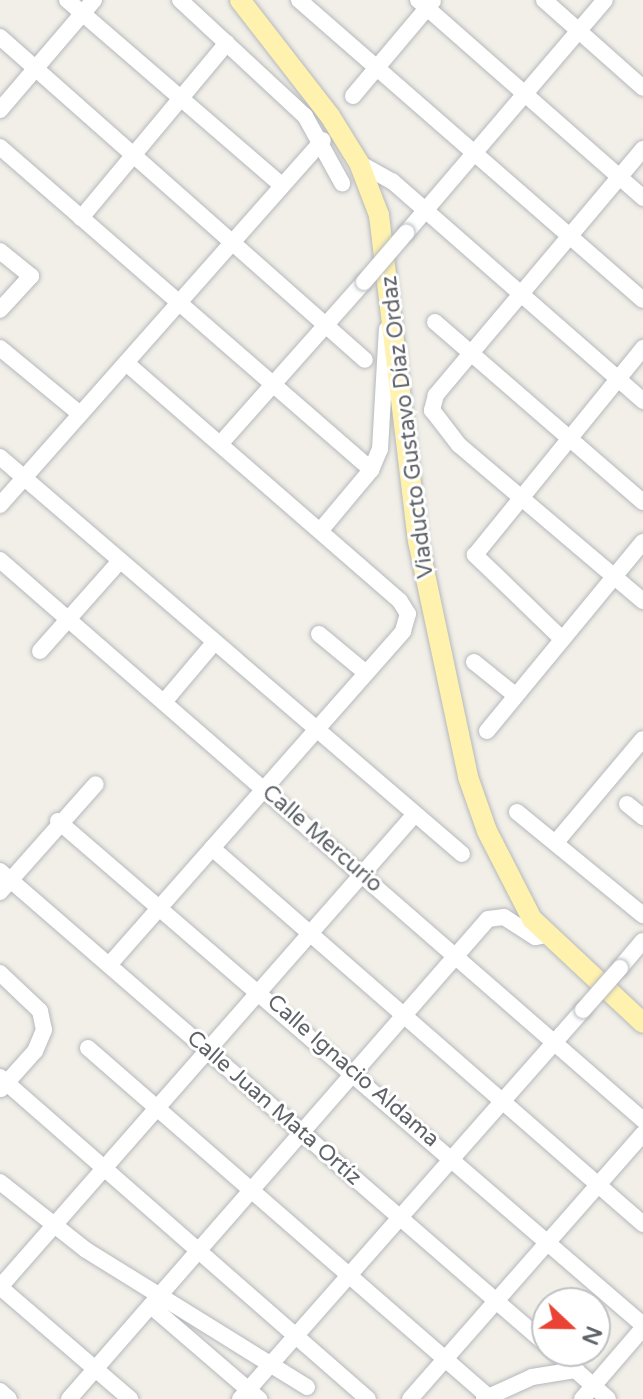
<!DOCTYPE html>
<meta charset="utf-8">
<style>
body{margin:0}
#map{position:relative;width:643px;height:1399px;overflow:hidden;background:#f1efe8;font-family:"Varela Round",sans-serif}
div>[style]{position:absolute}
[style*='--x']{left:calc(var(--x)*1px);top:calc(var(--y)*1px);width:calc(var(--w)*1px);rotate:calc(var(--a)*1deg)}
.roads{filter:drop-shadow(0 0 2px #b5b8bc) drop-shadow(0 0 2px #b5b8bc)}
.minor>*{height:16px;margin:-8px;padding:0 8px;transform-origin:8px;border-radius:8px;background:#fff}
.major>*{height:20px;margin:-10px;padding:0 10px;transform-origin:10px;border-radius:10px;background:#fff2af}
.bridges{filter:drop-shadow(0 0 2px #b5b8bc) drop-shadow(0 0 2px #b5b8bc)}
.minor-bridge>*{height:16px;margin:-8px;padding:0 8px;transform-origin:8px;border-radius:8px;background:#fff}
span{translate:-50% -50%;white-space:nowrap;text-align:center;line-height:1.15;-webkit-text-stroke:6px #fff;paint-order:stroke}
.street-label{font-size:22px;color:#5f6368}
.north{position:absolute;left:531px;top:1287px;width:80px;height:80px;box-sizing:border-box;background:#fff;border:2px solid #bfc1c3;border-radius:50%;rotate:112deg;font-size:22px;font-weight:700;line-height:32px;text-align:center;color:#5f6368}
.north::after{content:'';display:block;margin:auto;width:28px;height:36px;background:#ea4335;clip-path:polygon(50% 0,100% 100%,50% 72%,0 100%)}
</style>
<div id="map">
<div class="roads">
<div class="minor">
<div style="--x:67;--y:0;--w:283;--a:40.8"></div>
<div style="--x:180;--y:0;--w:171;--a:42.9"></div>
<div style="--x:305;--y:116;--w:77;--a:61.1"></div>
<div style="--x:299;--y:0;--w:456;--a:41.1"></div>
<div style="--x:418;--y:0;--w:300;--a:41.3"></div>
<div style="--x:544;--y:0;--w:132;--a:41.6"></div>
<div style="--x:0;--y:37;--w:487;--a:41.5"></div>
<div style="--x:353;--y:96;--w:124;--a:-49.9"></div>
<div style="--x:0;--y:110;--w:145;--a:-49.5"></div>
<div style="--x:0;--y:147;--w:492;--a:41"></div>
<div style="--x:643;--y:149;--w:322;--a:130.1"></div>
<div style="--x:436;--y:395;--w:16;--a:105"></div>
<div style="--x:432;--y:410;--w:44;--a:52.4"></div>
<div style="--x:459;--y:445;--w:241;--a:40.3"></div>
<div style="--x:359;--y:163;--w:38;--a:29"></div>
<div style="--x:392;--y:181;--w:334;--a:41.2"></div>
<div style="--x:81;--y:218;--w:228;--a:-50.2"></div>
<div style="--x:406;--y:233;--w:306;--a:-49.5"></div>
<div style="--x:0;--y:251;--w:40;--a:39"></div>
<div style="--x:31;--y:276;--w:46;--a:132.4"></div>
<div style="--x:435;--y:322;--w:275;--a:40.9"></div>
<div style="--x:0;--y:348;--w:104;--a:39.5"></div>
<div style="--x:221;--y:443;--w:215;--a:-48.4"></div>
<div style="--x:0;--y:457;--w:609;--a:40.67"></div>
<div style="--x:0;--y:505;--w:487;--a:-48.5"></div>
<div style="--x:320;--y:531;--w:80;--a:-50.1"></div>
<div style="--x:371;--y:470;--w:23;--a:-67"></div>
<div style="--x:380;--y:449;--w:120;--a:-86.7"></div>
<div style="--x:0;--y:560;--w:853;--a:41.05"></div>
<div style="--x:319;--y:634;--w:61;--a:39.7"></div>
<div style="--x:561;--y:638;--w:120;--a:-136"></div>
<div style="--x:475;--y:555;--w:267;--a:-50.9"></div>
<div style="--x:40;--y:651;--w:119;--a:-48.4"></div>
<div style="--x:474;--y:662;--w:53;--a:38.8"></div>
<div style="--x:164;--y:702;--w:76;--a:-49.8"></div>
<div style="--x:487;--y:731;--w:245;--a:-50.5"></div>
<div style="--x:627;--y:804;--w:21;--a:39"></div>
<div style="--x:517;--y:812;--w:163;--a:39.3"></div>
<div style="--x:58;--y:821;--w:772;--a:40.75"></div>
<div style="--x:557;--y:841;--w:133;--a:-49.9"></div>
<div style="--x:212;--y:848;--w:572;--a:41.1"></div>
<div style="--x:0;--y:871;--w:724;--a:40.91"></div>
<div style="--x:0;--y:892;--w:144;--a:-48.4"></div>
<div style="--x:109;--y:965;--w:445;--a:-48.6"></div>
<div style="--x:403;--y:631;--w:18;--a:-74"></div>
<div style="--x:408;--y:614;--w:15;--a:-122"></div>
<div style="--x:400;--y:601;--w:363;--a:-139"></div>
<div style="--x:620;--y:968;--w:35;--a:-50"></div>
<div style="--x:0;--y:973;--w:55;--a:43.5"></div>
<div style="--x:40;--y:1011;--w:19;--a:78"></div>
<div style="--x:44;--y:1030;--w:23;--a:113"></div>
<div style="--x:35;--y:1051;--w:51;--a:131.8"></div>
<div style="--x:88;--y:1048;--w:534;--a:41.05"></div>
<div style="--x:0;--y:1077;--w:489;--a:41.2"></div>
<div style="--x:0;--y:1182;--w:110;--a:38.3"></div>
<div style="--x:86;--y:1250;--w:260;--a:31.8"></div>
<div style="--x:0;--y:1287;--w:629;--a:-48.74"></div>
<div style="--x:0;--y:1287;--w:172;--a:40.7"></div>
<div style="--x:151;--y:1306;--w:143;--a:40.7"></div>
<div style="--x:554;--y:1351;--w:72;--a:41.6"></div>
<div style="--x:0;--y:1391;--w:12;--a:42"></div>
<div style="--x:69;--y:1399;--w:637;--a:-48.88"></div>
<div style="--x:488;--y:919;--w:16;--a:-7"></div>
<div style="--x:504;--y:917;--w:37;--a:33"></div>
<div style="--x:535;--y:937;--w:11;--a:-10"></div>
<div style="--x:240;--y:1399;--w:519;--a:-48.6"></div>
<div style="--x:410;--y:1399;--w:353;--a:-48.7"></div>
<div style="--x:484;--y:1399;--w:53;--a:-24.6"></div>
<div style="--x:532;--y:1377;--w:45;--a:-9"></div>
<div style="--x:582;--y:1399;--w:94;--a:-49.3"></div>
</div>
<div class="major">
<div style="--x:240;--y:0;--w:147;--a:52.2"></div>
<div style="--x:330;--y:116;--w:55;--a:58.3"></div>
<div style="--x:359;--y:163;--w:56;--a:69"></div>
<div style="--x:379;--y:215;--w:328;--a:83.2"></div>
<div style="--x:418;--y:541;--w:241;--a:78"></div>
<div style="--x:468;--y:777;--w:57;--a:70.6"></div>
<div style="--x:487;--y:831;--w:99;--a:62.9"></div>
<div style="--x:532;--y:919;--w:152;--a:43.1"></div>
</div>
</div>
<div class="bridges">
<div class="minor-bridge">
<div style="--x:364;--y:282;--w:65;--a:-49.4"></div>
<div style="--x:583;--y:1010;--w:56;--a:-48.6"></div>
</div>
</div>
<div class="street-label">
<span style="left:408px;top:427px;rotate:-97deg">Viaducto Gustavo Díaz Ordaz</span>
<span style="left:322px;top:839px;rotate:41deg">Calle Mercurio</span>
<span style="left:353px;top:1071px;rotate:41deg">Calle Ignacio Aldama</span>
<span style="left:274px;top:1108px;rotate:41deg">Calle Juan Mata Ortíz</span>
</div>
<div class="north">N</div>
</div>
